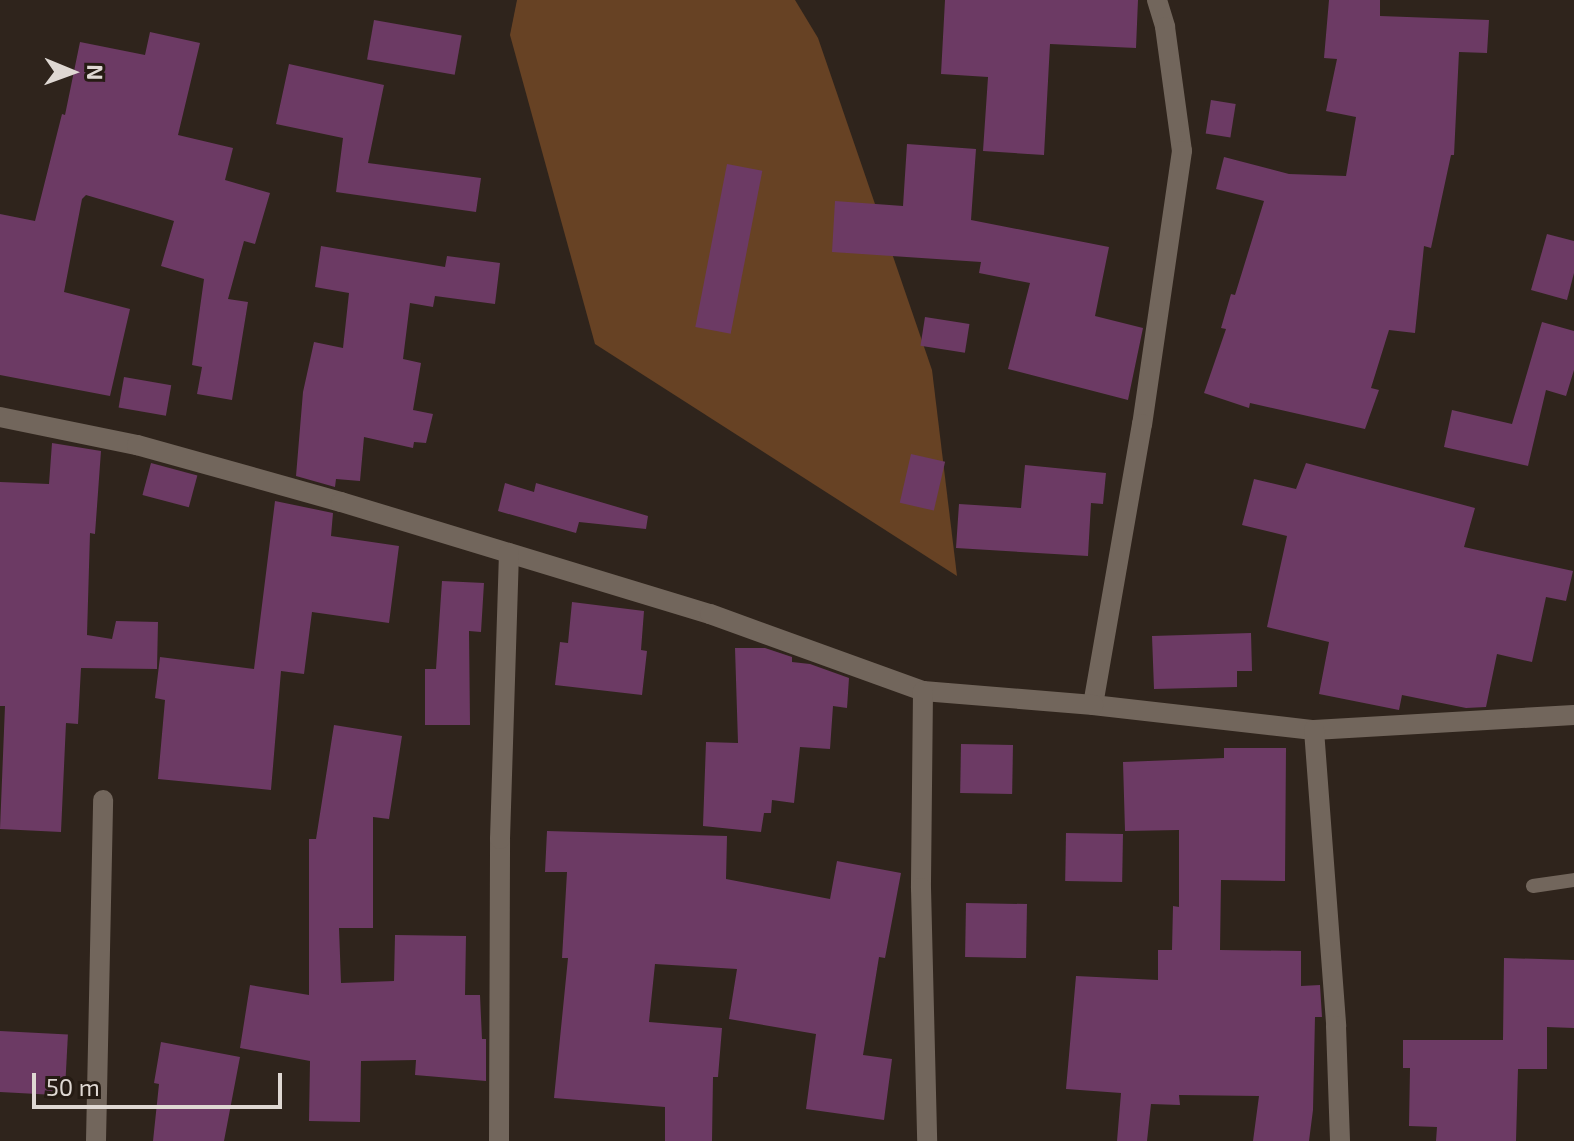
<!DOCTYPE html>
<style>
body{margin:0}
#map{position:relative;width:1574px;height:1141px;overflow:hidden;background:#2f241c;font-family:"Exo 2",sans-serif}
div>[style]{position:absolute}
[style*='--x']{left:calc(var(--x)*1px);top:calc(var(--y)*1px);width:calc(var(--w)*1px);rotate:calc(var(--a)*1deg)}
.green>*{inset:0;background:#674224}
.building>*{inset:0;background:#6c3a64;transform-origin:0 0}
.service>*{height:14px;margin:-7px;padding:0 7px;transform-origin:7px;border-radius:7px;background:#72665c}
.minor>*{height:20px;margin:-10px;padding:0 10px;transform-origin:10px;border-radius:10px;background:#72665c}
span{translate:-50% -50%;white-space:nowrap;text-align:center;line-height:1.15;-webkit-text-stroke:6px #251b13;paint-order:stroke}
.north{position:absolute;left:32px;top:32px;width:80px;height:80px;-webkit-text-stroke:6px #251b13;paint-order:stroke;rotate:91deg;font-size:22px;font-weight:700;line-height:32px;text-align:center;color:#dfd8d3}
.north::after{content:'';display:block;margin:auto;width:28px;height:36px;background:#dfd8d3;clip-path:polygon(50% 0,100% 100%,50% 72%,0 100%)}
.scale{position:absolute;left:32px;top:1073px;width:250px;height:36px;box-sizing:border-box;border:4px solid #dfd8d3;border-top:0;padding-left:10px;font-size:24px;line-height:28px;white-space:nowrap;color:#dfd8d3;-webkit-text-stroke:6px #251b13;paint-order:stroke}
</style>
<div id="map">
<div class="green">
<div style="clip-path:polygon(517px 0,795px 0,818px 38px,932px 370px,957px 576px,595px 344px,510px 35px)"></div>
</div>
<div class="building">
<div style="clip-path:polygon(945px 0,1138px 0,1136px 48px,1050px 44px,1044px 155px,983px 151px,988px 77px,941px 74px)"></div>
<div style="clip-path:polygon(1329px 0,1380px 0,1380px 16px,1489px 20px,1487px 53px,1459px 52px,1454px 155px,1451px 155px,1431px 248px,1424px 246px,1415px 333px,1389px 330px,1371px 388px,1379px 390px,1365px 429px,1250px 403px,1249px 408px,1204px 393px,1226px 329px,1221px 328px,1231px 294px,1235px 295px,1264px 201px,1216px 189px,1224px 157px,1289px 174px,1346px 176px,1356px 117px,1326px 111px,1337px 59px,1324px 58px)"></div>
<div style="left:374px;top:20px;width:89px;height:40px;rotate:10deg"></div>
<div style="clip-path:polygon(150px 32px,200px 43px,178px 135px,233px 148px,225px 180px,270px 193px,255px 244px,244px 241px,228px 299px,248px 302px,232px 400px,197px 394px,202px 367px,192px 365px,204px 279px,161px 266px,174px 221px,86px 195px,82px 199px,64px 292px,130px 309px,110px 396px,0 375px,0 214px,35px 221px,62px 114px,65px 115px,80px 42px,145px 55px)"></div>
<div style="clip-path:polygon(289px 64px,384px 85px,368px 163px,481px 178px,476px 212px,336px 192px,343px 138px,276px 124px)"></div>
<div style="left:1211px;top:100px;width:25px;height:34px;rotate:9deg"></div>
<div style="clip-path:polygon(907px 144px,976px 149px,971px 220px,1109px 247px,1095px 316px,1143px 328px,1128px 400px,1008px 369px,1030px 283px,979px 273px,981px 262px,832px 252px,835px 201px,903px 206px)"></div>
<div style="left:727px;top:164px;width:36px;height:166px;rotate:11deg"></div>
<div style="clip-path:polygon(1547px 234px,1574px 241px,1574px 273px,1567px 300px,1531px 290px)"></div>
<div style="clip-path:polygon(321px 246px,445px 267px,447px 256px,500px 263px,495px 304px,435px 296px,433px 307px,410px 303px,403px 359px,421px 363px,413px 410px,433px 414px,426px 443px,414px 442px,413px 448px,364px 437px,360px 481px,336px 479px,335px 487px,296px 476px,303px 392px,314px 342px,343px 348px,349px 293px,315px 287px)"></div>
<div style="left:925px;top:317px;width:45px;height:29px;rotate:9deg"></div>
<div style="clip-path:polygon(1542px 322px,1574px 331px,1574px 370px,1566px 396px,1546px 390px,1528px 466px,1444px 447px,1452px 410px,1512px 424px)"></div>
<div style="left:124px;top:377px;width:48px;height:31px;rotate:10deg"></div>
<div style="clip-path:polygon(52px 443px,101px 451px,95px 534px,90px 533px,87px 635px,112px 639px,116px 621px,158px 622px,157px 669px,81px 668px,78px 724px,66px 723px,61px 832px,0 829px,5px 706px,0 706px,0 482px,49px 484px)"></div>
<div style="left:911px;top:454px;width:35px;height:50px;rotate:13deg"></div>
<div style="left:151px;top:463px;width:48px;height:33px;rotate:15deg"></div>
<div style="clip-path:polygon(1306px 463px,1475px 508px,1464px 547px,1573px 571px,1566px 601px,1546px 597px,1532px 662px,1497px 654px,1486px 707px,1466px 708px,1402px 695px,1399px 710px,1319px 694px,1329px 642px,1267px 627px,1287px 536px,1242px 525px,1254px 479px,1296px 489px)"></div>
<div style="clip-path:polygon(1025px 465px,1106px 473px,1103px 504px,1091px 503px,1088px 556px,956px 548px,959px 504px,1021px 508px)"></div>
<div style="clip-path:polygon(505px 483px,534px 492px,536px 483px,648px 516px,646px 529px,579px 522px,576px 533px,498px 511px)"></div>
<div style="clip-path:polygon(275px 501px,333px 513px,331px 536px,399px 546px,389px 623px,312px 612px,304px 674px,281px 671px,271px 790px,158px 779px,165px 700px,155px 698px,160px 657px,254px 669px)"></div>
<div style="clip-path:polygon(442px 581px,484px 583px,481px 632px,469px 631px,470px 725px,425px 725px,425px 669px,436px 669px)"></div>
<div style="clip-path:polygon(572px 602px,644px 611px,641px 650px,647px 651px,642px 695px,555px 685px,560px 642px,568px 643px)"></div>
<div style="clip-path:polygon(1251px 633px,1252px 671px,1237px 671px,1237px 687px,1154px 689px,1152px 636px)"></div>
<div style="clip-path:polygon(735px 648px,765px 648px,792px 657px,792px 662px,810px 664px,849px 678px,847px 708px,833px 706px,830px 749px,800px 747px,794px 803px,772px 800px,771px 813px,764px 813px,761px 832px,703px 826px,706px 742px,738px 743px)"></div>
<div style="clip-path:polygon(334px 725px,402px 736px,389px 819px,373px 817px,373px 928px,339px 928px,341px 983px,394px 981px,395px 935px,466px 936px,465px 995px,480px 995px,482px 1039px,486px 1039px,486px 1081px,415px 1075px,416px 1060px,361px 1061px,360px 1122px,309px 1121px,310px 1061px,240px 1048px,250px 985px,309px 995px,309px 839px,316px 839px)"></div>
<div style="left:961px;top:744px;width:52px;height:49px;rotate:1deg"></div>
<div style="clip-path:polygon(1224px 748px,1286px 748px,1285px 881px,1221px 880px,1220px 950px,1301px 951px,1301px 986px,1320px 985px,1322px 1017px,1315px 1017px,1313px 1110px,1309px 1141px,1253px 1141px,1259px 1096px,1179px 1095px,1180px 1105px,1151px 1104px,1147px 1141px,1117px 1141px,1121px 1093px,1066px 1089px,1076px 976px,1158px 980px,1158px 950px,1172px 950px,1173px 906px,1179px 907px,1179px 830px,1125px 831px,1123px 762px,1224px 758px)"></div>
<div style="clip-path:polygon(547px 831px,727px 836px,726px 879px,830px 899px,837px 861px,901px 873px,885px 958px,879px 957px,863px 1055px,892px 1059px,884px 1120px,806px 1109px,816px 1034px,729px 1019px,737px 969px,655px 964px,649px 1022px,722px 1028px,718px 1077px,713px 1077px,712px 1141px,665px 1141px,665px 1107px,554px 1098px,568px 958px,562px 958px,567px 872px,545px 872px)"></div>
<div style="left:1066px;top:833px;width:57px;height:48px;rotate:1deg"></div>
<div style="left:966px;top:903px;width:61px;height:54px;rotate:1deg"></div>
<div style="clip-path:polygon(1504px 958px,1574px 960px,1574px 1028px,1547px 1027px,1547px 1069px,1518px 1069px,1516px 1141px,1436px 1141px,1437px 1127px,1409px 1126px,1410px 1068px,1403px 1068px,1403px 1040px,1503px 1040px)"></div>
<div style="left:0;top:1031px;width:68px;height:61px;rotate:3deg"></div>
<div style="clip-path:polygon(161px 1042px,240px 1057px,224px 1141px,153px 1141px,159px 1084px,154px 1083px)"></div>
</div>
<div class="service">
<div style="--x:1533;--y:886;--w:41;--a:-8.3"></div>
</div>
<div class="minor">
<div style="--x:1157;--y:0;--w:28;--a:73"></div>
<div style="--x:1165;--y:27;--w:125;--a:82.2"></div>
<div style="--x:1182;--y:151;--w:276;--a:98.3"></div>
<div style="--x:1142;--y:424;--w:285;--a:99.9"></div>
<div style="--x:1093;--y:705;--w:222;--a:6.5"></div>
<div style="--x:1314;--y:730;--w:260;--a:-3.3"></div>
<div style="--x:0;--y:417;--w:140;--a:11.6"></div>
<div style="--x:137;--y:445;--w:212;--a:15.6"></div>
<div style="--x:341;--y:502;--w:386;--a:16.9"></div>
<div style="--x:710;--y:614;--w:226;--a:19.9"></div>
<div style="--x:923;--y:691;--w:171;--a:4.7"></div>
<div style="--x:923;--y:691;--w:197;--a:90.6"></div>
<div style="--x:921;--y:888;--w:253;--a:88.6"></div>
<div style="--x:1314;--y:730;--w:297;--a:85.7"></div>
<div style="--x:1336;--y:1026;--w:115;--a:88"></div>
<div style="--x:96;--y:1141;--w:341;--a:-88.8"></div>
<div style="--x:499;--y:1141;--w:302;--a:-89.8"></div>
<div style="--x:500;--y:839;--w:286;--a:-88.2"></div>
</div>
<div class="north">N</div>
<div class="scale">50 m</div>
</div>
